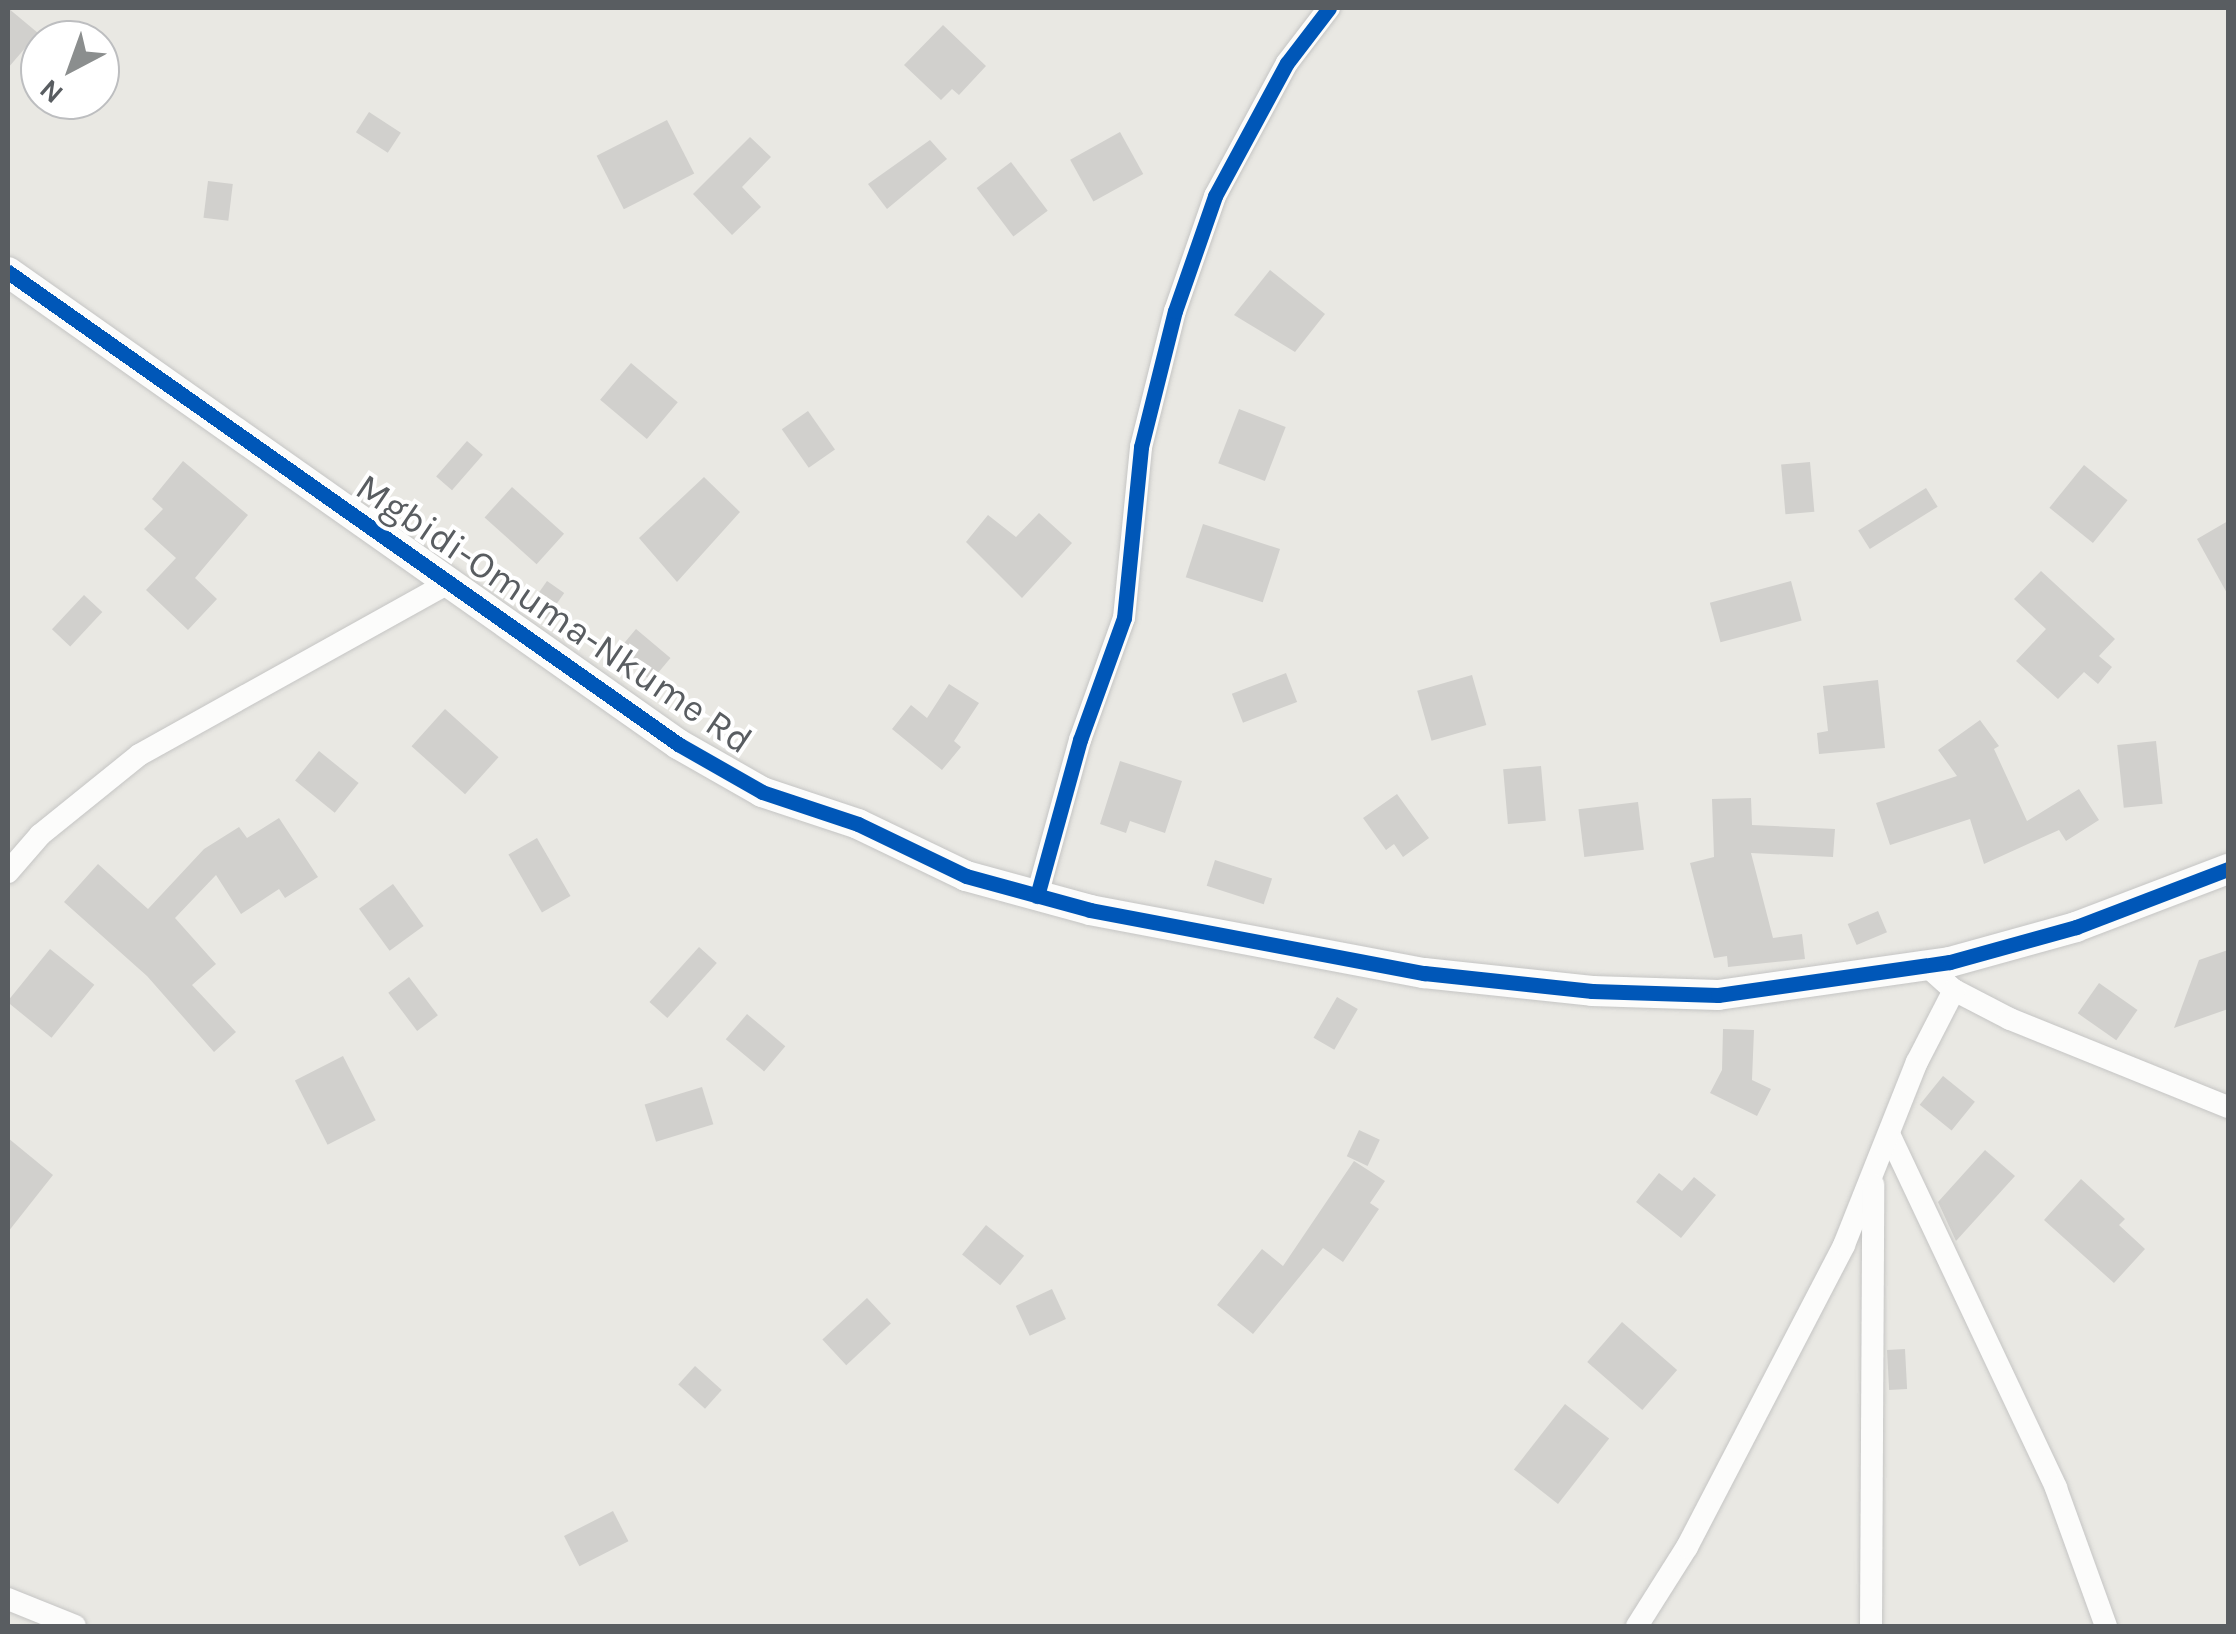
<!DOCTYPE html>
<style>
body{margin:0}
#map{position:relative;width:2236px;height:1634px;overflow:hidden;background:#e9e8e3;font-family:Karla,sans-serif}
div>[style]{position:absolute}
[style*='--x']{left:calc(var(--x)*1px);top:calc(var(--y)*1px);width:calc(var(--w)*1px);rotate:calc(var(--a)*1deg)}
.building>*{inset:0;background:#d1d0cd;transform-origin:0 0}
.roads{filter:drop-shadow(0 0 2px #c5c5c4) drop-shadow(0 0 2px #c5c5c4)}
.street>*{height:22px;margin:-11px;padding:0 11px;transform-origin:11px;border-radius:11px;background:#fcfcfb}
.secondary>*{height:30px;margin:-15px;padding:0 15px;transform-origin:15px;border-radius:15px;background:#fcfcfb}
.cycleway>*{height:15px;margin:-7.5px;padding:0 7.5px;transform-origin:7.5px;border-radius:7.5px;background:#0057b8}
span{translate:-50% -50%;white-space:nowrap;text-align:center;line-height:1.15;-webkit-text-stroke:8px #fff;paint-order:stroke}
.street-label{font-size:38px;color:#595d61}
.frame{position:absolute;inset:0;border:10px solid #595d61;pointer-events:none}
.north{position:absolute;left:20px;top:20px;width:100px;height:100px;box-sizing:border-box;background:#fff;border:2px solid #bdbec0;border-radius:50%;rotate:221deg;font-size:28px;font-weight:700;line-height:40px;text-align:center;color:#595d61}
.north::after{content:'';display:block;margin:auto;width:35px;height:45px;background:#8b8e8e;clip-path:polygon(50% 0,100% 100%,50% 72%,0 100%)}
</style>
<div id="map">
<div class="building">
<div style="clip-path:polygon(8px 8px,38px 33px,8px 68px)"></div>
<div style="clip-path:polygon(943px 25px,986px 66px,959px 95px,952px 89px,941px 100px,904px 65px)"></div>
<div style="left:369px;top:112px;width:38px;height:24px;rotate:33deg"></div>
<div style="left:667px;top:120px;width:60px;height:79px;rotate:63deg"></div>
<div style="left:1120px;top:132px;width:48px;height:57px;rotate:61deg"></div>
<div style="clip-path:polygon(750px 137px,771px 157px,742px 187px,761px 207px,732px 235px,693px 194px)"></div>
<div style="clip-path:polygon(930px 140px,947px 159px,887px 209px,868px 184px)"></div>
<div style="left:1011px;top:162px;width:61px;height:43px;rotate:53deg"></div>
<div style="left:208px;top:181px;width:25px;height:37px;rotate:7deg"></div>
<div style="clip-path:polygon(1270px 270px,1325px 314px,1295px 352px,1234px 315px)"></div>
<div style="left:631px;top:363px;width:61px;height:48px;rotate:40deg"></div>
<div style="left:1239px;top:409px;width:50px;height:58px;rotate:21deg"></div>
<div style="left:808px;top:411px;width:47px;height:32px;rotate:55deg"></div>
<div style="left:467px;top:441px;width:21px;height:47px;rotate:41deg"></div>
<div style="clip-path:polygon(183px 461px,248px 515px,195px 578px,217px 599px,188px 630px,146px 590px,176px 558px,144px 529px,163px 509px,152px 499px)"></div>
<div style="left:1810px;top:462px;width:50px;height:29px;rotate:85deg"></div>
<div style="left:2084px;top:465px;width:56px;height:55px;rotate:39deg"></div>
<div style="clip-path:polygon(704px 477px,740px 512px,677px 582px,639px 538px)"></div>
<div style="left:512px;top:487px;width:70px;height:41px;rotate:42deg"></div>
<div style="left:1926px;top:488px;width:22px;height:80px;rotate:58deg"></div>
<div style="clip-path:polygon(1039px 513px,1072px 543px,1022px 598px,966px 542px,988px 515px,1016px 537px)"></div>
<div style="clip-path:polygon(2228px 521px,2228px 595px,2197px 539px)"></div>
<div style="left:1203px;top:524px;width:81px;height:56px;rotate:18deg"></div>
<div style="clip-path:polygon(2041px 571px,2115px 639px,2099px 656px,2112px 667px,2098px 684px,2084px 672px,2058px 699px,2016px 661px,2046px 629px,2014px 599px)"></div>
<div style="left:547px;top:581px;width:21px;height:32px;rotate:35deg"></div>
<div style="left:1791px;top:581px;width:41px;height:84px;rotate:75deg"></div>
<div style="left:84px;top:595px;width:25px;height:47px;rotate:43deg"></div>
<div style="left:636px;top:629px;width:45px;height:30px;rotate:40deg"></div>
<div style="left:1286px;top:673px;width:31px;height:58px;rotate:69deg"></div>
<div style="left:1472px;top:675px;width:52px;height:57px;rotate:74deg"></div>
<div style="clip-path:polygon(1878px 680px,1885px 748px,1819px 754px,1817px 733px,1828px 731px,1823px 686px)"></div>
<div style="clip-path:polygon(949px 684px,979px 703px,954px 741px,961px 747px,942px 770px,892px 729px,911px 705px,927px 718px)"></div>
<div style="left:445px;top:709px;width:72px;height:50px;rotate:42deg"></div>
<div style="clip-path:polygon(1980px 720px,1999px 746px,1994px 749px,2027px 821px,2079px 789px,2099px 820px,2066px 841px,2059px 830px,1984px 864px,1970px 819px,1890px 845px,1876px 803px,1957px 776px,1938px 750px)"></div>
<div style="left:2156px;top:741px;width:63px;height:39px;rotate:84deg"></div>
<div style="left:319px;top:751px;width:51px;height:38px;rotate:39deg"></div>
<div style="clip-path:polygon(1120px 761px,1182px 781px,1165px 833px,1130px 821px,1126px 833px,1100px 824px)"></div>
<div style="left:1541px;top:766px;width:55px;height:38px;rotate:85deg"></div>
<div style="clip-path:polygon(1397px 794px,1429px 838px,1403px 857px,1394px 844px,1386px 850px,1363px 818px)"></div>
<div style="clip-path:polygon(1751px 798px,1752px 825px,1835px 829px,1833px 857px,1751px 853px,1773px 938px,1802px 934px,1805px 959px,1728px 967px,1727px 956px,1714px 958px,1690px 863px,1714px 857px,1712px 799px)"></div>
<div style="left:1638px;top:802px;width:48px;height:60px;rotate:83deg"></div>
<div style="clip-path:polygon(279px 818px,318px 877px,285px 898px,279px 889px,241px 914px,216px 875px,175px 918px,216px 964px,192px 985px,236px 1032px,214px 1052px,147px 976px,64px 902px,98px 864px,148px 909px,204px 849px,239px 827px,247px 838px)"></div>
<div style="left:537px;top:838px;width:67px;height:33px;rotate:60deg"></div>
<div style="left:1215px;top:860px;width:60px;height:27px;rotate:18deg"></div>
<div style="left:393px;top:884px;width:52px;height:42px;rotate:54deg"></div>
<div style="left:1878px;top:911px;width:23px;height:33px;rotate:67deg"></div>
<div style="left:699px;top:947px;width:24px;height:74px;rotate:42deg"></div>
<div style="left:50px;top:949px;width:57px;height:68px;rotate:39deg"></div>
<div style="clip-path:polygon(2228px 950px,2228px 1009px,2174px 1028px,2199px 960px)"></div>
<div style="left:409px;top:977px;width:48px;height:26px;rotate:53deg"></div>
<div style="left:2099px;top:983px;width:47px;height:37px;rotate:35deg"></div>
<div style="left:1337px;top:997px;width:24px;height:47px;rotate:30deg"></div>
<div style="left:747px;top:1014px;width:50px;height:33px;rotate:40deg"></div>
<div style="clip-path:polygon(1723px 1029px,1754px 1030px,1752px 1080px,1771px 1089px,1757px 1116px,1710px 1093px,1722px 1070px)"></div>
<div style="left:343px;top:1056px;width:72px;height:54px;rotate:63deg"></div>
<div style="left:1943px;top:1076px;width:41px;height:37px;rotate:39deg"></div>
<div style="left:702px;top:1087px;width:39px;height:60px;rotate:73deg"></div>
<div style="left:1359px;top:1130px;width:23px;height:29px;rotate:25deg"></div>
<div style="clip-path:polygon(8px 1138px,53px 1175px,8px 1232px)"></div>
<div style="clip-path:polygon(1985px 1150px,2015px 1176px,1956px 1241px,1938px 1202px)"></div>
<div style="clip-path:polygon(1354px 1161px,1385px 1181px,1370px 1203px,1379px 1209px,1343px 1262px,1323px 1248px,1253px 1334px,1217px 1305px,1262px 1249px,1283px 1266px)"></div>
<div style="clip-path:polygon(1659px 1173px,1682px 1191px,1694px 1177px,1716px 1195px,1681px 1238px,1636px 1202px)"></div>
<div style="clip-path:polygon(2081px 1179px,2125px 1219px,2119px 1225px,2145px 1249px,2114px 1283px,2044px 1220px)"></div>
<div style="left:986px;top:1225px;width:49px;height:38px;rotate:39deg"></div>
<div style="left:1052px;top:1289px;width:33px;height:40px;rotate:65deg"></div>
<div style="left:867px;top:1298px;width:35px;height:61px;rotate:47deg"></div>
<div style="left:1622px;top:1322px;width:73px;height:53px;rotate:41deg"></div>
<div style="left:1905px;top:1349px;width:40px;height:18px;rotate:87deg"></div>
<div style="left:695px;top:1366px;width:36px;height:25px;rotate:42deg"></div>
<div style="left:1565px;top:1404px;width:56px;height:83px;rotate:38deg"></div>
<div style="left:613px;top:1511px;width:34px;height:55px;rotate:63deg"></div>
</div>
<div class="roads">
<div class="street">
<div style="--x:8;--y:872;--w:49;--a:-49.1"></div>
<div style="--x:40;--y:835;--w:127;--a:-38.9"></div>
<div style="--x:139;--y:755;--w:349;--a:-29.1"></div>
<div style="--x:1037;--y:896;--w:162;--a:-74.6"></div>
<div style="--x:1080;--y:740;--w:130;--a:-70.2"></div>
<div style="--x:1124;--y:618;--w:172;--a:-84.3"></div>
<div style="--x:1141;--y:447;--w:140;--a:-76"></div>
<div style="--x:1175;--y:311;--w:122;--a:-70.8"></div>
<div style="--x:1215;--y:196;--w:151;--a:-61.6"></div>
<div style="--x:1287;--y:63;--w:69;--a:-52.6"></div>
<div style="--x:1927;--y:966;--w:36;--a:42"></div>
<div style="--x:1954;--y:990;--w:63;--a:27.4"></div>
<div style="--x:2010;--y:1019;--w:235;--a:22"></div>
<div style="--x:1889;--y:1134;--w:391;--a:64.7"></div>
<div style="--x:2056;--y:1488;--w:147;--a:70.1"></div>
<div style="--x:8;--y:1599;--w:72;--a:21.9"></div>
<div style="--x:1637;--y:1626;--w:93;--a:-57.7"></div>
<div style="--x:1687;--y:1547;--w:340;--a:-62.5"></div>
<div style="--x:1844;--y:1245;--w:197;--a:-68.3"></div>
<div style="--x:1917;--y:1062;--w:81;--a:-62.8"></div>
<div style="--x:1871;--y:1626;--w:441;--a:-89.7"></div>
</div>
<div class="secondary">
<div style="--x:8;--y:272;--w:820;--a:35.16"></div>
<div style="--x:678;--y:744;--w:97;--a:29.7"></div>
<div style="--x:762;--y:792;--w:101;--a:18.4"></div>
<div style="--x:858;--y:824;--w:120;--a:25.7"></div>
<div style="--x:966;--y:876;--w:129;--a:15.3"></div>
<div style="--x:1090;--y:910;--w:340;--a:10.7"></div>
<div style="--x:1424;--y:973;--w:169;--a:6.1"></div>
<div style="--x:1592;--y:991;--w:126;--a:1.8"></div>
<div style="--x:1718;--y:995;--w:234;--a:-8.1"></div>
<div style="--x:1950;--y:962;--w:131;--a:-15.5"></div>
<div style="--x:2076;--y:927;--w:163;--a:-20.9"></div>
</div>
</div>
<div class="cycleway">
<div style="--x:8;--y:272;--w:820;--a:35.16"></div>
<div style="--x:678;--y:744;--w:97;--a:29.7"></div>
<div style="--x:762;--y:792;--w:101;--a:18.4"></div>
<div style="--x:858;--y:824;--w:120;--a:25.7"></div>
<div style="--x:966;--y:876;--w:129;--a:15.3"></div>
<div style="--x:1090;--y:910;--w:340;--a:10.7"></div>
<div style="--x:1424;--y:973;--w:169;--a:6.1"></div>
<div style="--x:1592;--y:991;--w:126;--a:1.8"></div>
<div style="--x:1718;--y:995;--w:234;--a:-8.1"></div>
<div style="--x:1950;--y:962;--w:131;--a:-15.5"></div>
<div style="--x:2076;--y:927;--w:163;--a:-20.9"></div>
<div style="--x:1037;--y:896;--w:162;--a:-74.6"></div>
<div style="--x:1080;--y:740;--w:130;--a:-70.2"></div>
<div style="--x:1124;--y:618;--w:172;--a:-84.3"></div>
<div style="--x:1141;--y:447;--w:140;--a:-76"></div>
<div style="--x:1175;--y:311;--w:122;--a:-70.8"></div>
<div style="--x:1215;--y:196;--w:151;--a:-61.6"></div>
<div style="--x:1287;--y:63;--w:69;--a:-52.6"></div>
</div>
<div class="street-label">
<span style="left:554px;top:614px;rotate:34deg">Mgbidi-Omuma-Nkume Rd</span>
</div>
<div class="frame"></div>
<div class="north">N</div>
</div>
